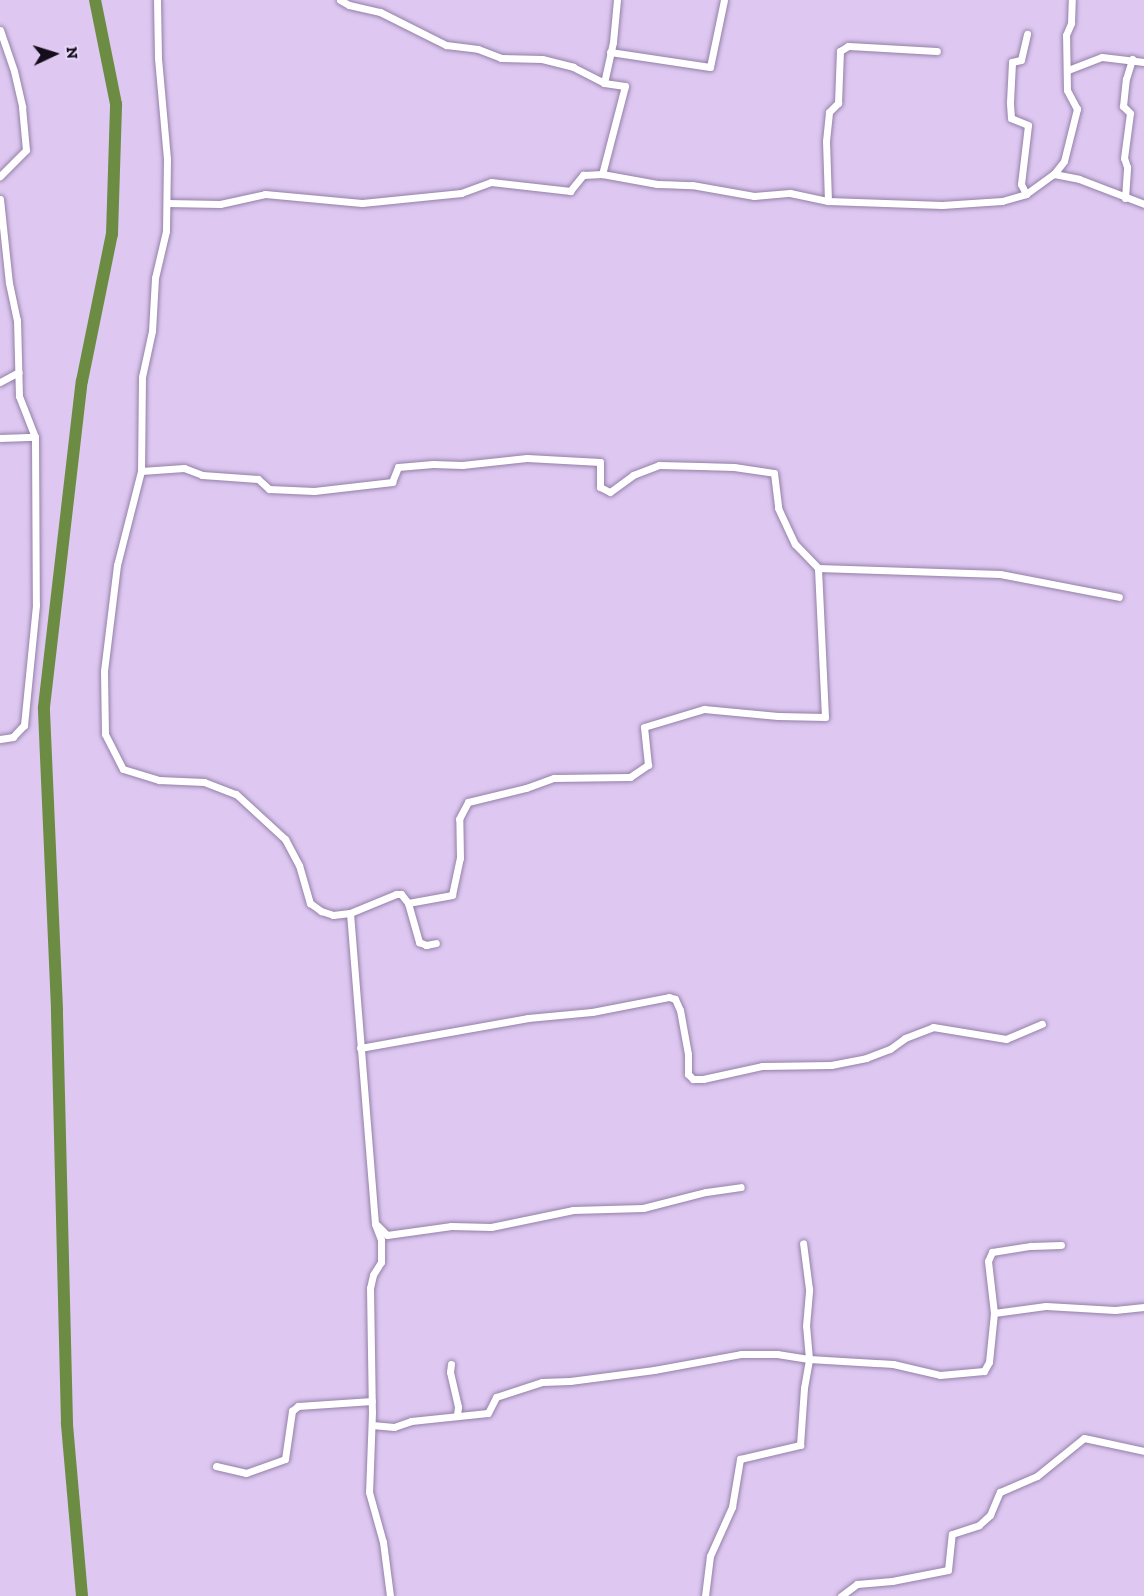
<!DOCTYPE html>
<style>
body{margin:0}
#map{position:relative;width:1144px;height:1596px;overflow:hidden;background:#dec8f2;font-family:"Zilla Slab",serif}
div>[style]{position:absolute}
[style*='--x']{left:calc(var(--x)*1px);top:calc(var(--y)*1px);width:calc(var(--w)*1px);rotate:calc(var(--a)*1deg)}
.river>*{height:12px;margin:-6px;padding:0 6px;transform-origin:6px;border-radius:6px;background:#6d8c43}
.roads{filter:drop-shadow(0 0 2px #9480a7) drop-shadow(0 0 2px #9480a7)}
.minor>*{height:7px;margin:-3.5px;padding:0 3.5px;transform-origin:3.5px;border-radius:3.5px;background:#fff}
span{translate:-50% -50%;white-space:nowrap;text-align:center;line-height:1.15;-webkit-text-stroke:4.5px #e8d7f9;paint-order:stroke}
.north{position:absolute;left:24px;top:24px;width:60px;height:60px;-webkit-text-stroke:4px #e8d7f9;paint-order:stroke;rotate:86deg;font-size:16px;font-weight:700;line-height:24px;text-align:center;color:#150d1b}
.north::after{content:'';display:block;margin:auto;width:21px;height:27px;background:#150d1b;clip-path:polygon(50% 0,100% 100%,50% 72%,0 100%)}
</style>
<div id="map">
<div class="river">
<div style="--x:82;--y:1596;--w:174;--a:-95"></div>
<div style="--x:67;--y:1423;--w:414;--a:-91.4"></div>
<div style="--x:57;--y:1009;--w:302;--a:-92.5"></div>
<div style="--x:44;--y:707;--w:328;--a:-83.4"></div>
<div style="--x:82;--y:381;--w:150;--a:-78.5"></div>
<div style="--x:112;--y:234;--w:130;--a:-88.2"></div>
<div style="--x:116;--y:104;--w:106;--a:-101.4"></div>
</div>
<div class="roads">
<div class="minor">
<div style="--x:157;--y:0;--w:58;--a:89"></div>
<div style="--x:158;--y:58;--w:101;--a:84.9"></div>
<div style="--x:167;--y:159;--w:72;--a:90.8"></div>
<div style="--x:166;--y:231;--w:48;--a:103.2"></div>
<div style="--x:155;--y:278;--w:53;--a:93.2"></div>
<div style="--x:152;--y:331;--w:47;--a:102.3"></div>
<div style="--x:142;--y:377;--w:94;--a:90.6"></div>
<div style="--x:141;--y:471;--w:97;--a:104.3"></div>
<div style="--x:117;--y:565;--w:107;--a:97"></div>
<div style="--x:104;--y:671;--w:63;--a:89.1"></div>
<div style="--x:105;--y:734;--w:39;--a:63"></div>
<div style="--x:123;--y:769;--w:38;--a:17"></div>
<div style="--x:159;--y:780;--w:45;--a:2.5"></div>
<div style="--x:204;--y:782;--w:34;--a:21"></div>
<div style="--x:236;--y:794;--w:67;--a:42.6"></div>
<div style="--x:285;--y:839;--w:30;--a:62"></div>
<div style="--x:299;--y:865;--w:40;--a:74"></div>
<div style="--x:310;--y:903;--w:14;--a:36"></div>
<div style="--x:321;--y:911;--w:13;--a:18"></div>
<div style="--x:333;--y:915;--w:17;--a:-7"></div>
<div style="--x:350;--y:913;--w:312;--a:85.4"></div>
<div style="--x:375;--y:1224;--w:17;--a:69"></div>
<div style="--x:381;--y:1240;--w:22;--a:90"></div>
<div style="--x:381;--y:1262;--w:15;--a:122"></div>
<div style="--x:373;--y:1275;--w:13;--a:103"></div>
<div style="--x:370;--y:1288;--w:124;--a:89.1"></div>
<div style="--x:372;--y:1412;--w:80;--a:92.1"></div>
<div style="--x:369;--y:1492;--w:52;--a:74.4"></div>
<div style="--x:383;--y:1542;--w:54;--a:82.6"></div>
<div style="--x:340;--y:0;--w:10;--a:29"></div>
<div style="--x:349;--y:5;--w:32;--a:13"></div>
<div style="--x:380;--y:12;--w:74;--a:26.6"></div>
<div style="--x:446;--y:45;--w:32;--a:7"></div>
<div style="--x:478;--y:49;--w:25;--a:21"></div>
<div style="--x:501;--y:58;--w:41;--a:1.4"></div>
<div style="--x:542;--y:59;--w:32;--a:14"></div>
<div style="--x:573;--y:67;--w:35;--a:27"></div>
<div style="--x:604;--y:83;--w:21;--a:8"></div>
<div style="--x:625;--y:86;--w:91;--a:104.6"></div>
<div style="--x:0;--y:30;--w:43;--a:71.1"></div>
<div style="--x:14;--y:71;--w:37;--a:77"></div>
<div style="--x:22;--y:107;--w:43;--a:84.7"></div>
<div style="--x:26;--y:150;--w:37;--a:135"></div>
<div style="--x:610;--y:52;--w:101;--a:8.5"></div>
<div style="--x:710;--y:67;--w:68;--a:-78.2"></div>
<div style="--x:1068;--y:70;--w:36;--a:-21"></div>
<div style="--x:1102;--y:57;--w:42;--a:6.8"></div>
<div style="--x:604;--y:83;--w:42;--a:-77.6"></div>
<div style="--x:613;--y:42;--w:42;--a:-84.6"></div>
<div style="--x:1054;--y:174;--w:16;--a:-52"></div>
<div style="--x:1064;--y:161;--w:54;--a:-76"></div>
<div style="--x:1077;--y:109;--w:21;--a:-118"></div>
<div style="--x:1067;--y:90;--w:55;--a:-91"></div>
<div style="--x:1066;--y:35;--w:13;--a:-67"></div>
<div style="--x:1071;--y:23;--w:23;--a:-88"></div>
<div style="--x:1026;--y:194;--w:11;--a:-117"></div>
<div style="--x:1021;--y:184;--w:59;--a:-83.2"></div>
<div style="--x:1028;--y:125;--w:18;--a:-158"></div>
<div style="--x:1011;--y:118;--w:16;--a:-94"></div>
<div style="--x:1010;--y:102;--w:40;--a:-87.1"></div>
<div style="--x:1012;--y:62;--w:9;--a:-13"></div>
<div style="--x:1021;--y:60;--w:27;--a:-77"></div>
<div style="--x:1125;--y:198;--w:31;--a:-86"></div>
<div style="--x:1127;--y:167;--w:9;--a:-108"></div>
<div style="--x:1124;--y:158;--w:45;--a:-82.4"></div>
<div style="--x:1130;--y:113;--w:10;--a:-135"></div>
<div style="--x:1123;--y:106;--w:27;--a:-84"></div>
<div style="--x:1126;--y:79;--w:21;--a:-73"></div>
<div style="--x:0;--y:199;--w:84;--a:83.9"></div>
<div style="--x:9;--y:283;--w:38;--a:78"></div>
<div style="--x:17;--y:320;--w:76;--a:88.5"></div>
<div style="--x:19;--y:396;--w:44;--a:68.7"></div>
<div style="--x:35;--y:437;--w:168;--a:89.7"></div>
<div style="--x:36;--y:605;--w:121;--a:95.7"></div>
<div style="--x:24;--y:725;--w:16;--a:133"></div>
<div style="--x:13;--y:737;--w:13;--a:171"></div>
<div style="--x:828;--y:201;--w:60;--a:-91.9"></div>
<div style="--x:826;--y:141;--w:29;--a:-84"></div>
<div style="--x:829;--y:112;--w:13;--a:-45"></div>
<div style="--x:838;--y:103;--w:52;--a:-87.8"></div>
<div style="--x:840;--y:51;--w:9;--a:-32"></div>
<div style="--x:848;--y:46;--w:89;--a:3.2"></div>
<div style="--x:167;--y:203;--w:53;--a:1.1"></div>
<div style="--x:220;--y:204;--w:46;--a:-12.5"></div>
<div style="--x:265;--y:194;--w:97;--a:5.3"></div>
<div style="--x:362;--y:203;--w:100;--a:-5.8"></div>
<div style="--x:461;--y:193;--w:32;--a:-20"></div>
<div style="--x:491;--y:182;--w:80;--a:6.5"></div>
<div style="--x:570;--y:191;--w:21;--a:-51"></div>
<div style="--x:583;--y:175;--w:19;--a:-3"></div>
<div style="--x:602;--y:174;--w:56;--a:10.3"></div>
<div style="--x:657;--y:184;--w:35;--a:2"></div>
<div style="--x:692;--y:185;--w:63;--a:10.1"></div>
<div style="--x:754;--y:196;--w:36;--a:-5"></div>
<div style="--x:790;--y:193;--w:39;--a:12"></div>
<div style="--x:828;--y:201;--w:114;--a:2"></div>
<div style="--x:942;--y:205;--w:60;--a:-3.8"></div>
<div style="--x:1002;--y:201;--w:25;--a:-16"></div>
<div style="--x:1026;--y:194;--w:34;--a:-36"></div>
<div style="--x:1054;--y:174;--w:25;--a:11"></div>
<div style="--x:1079;--y:179;--w:70;--a:21"></div>
<div style="--x:0;--y:382;--w:21;--a:-28"></div>
<div style="--x:0;--y:438;--w:35;--a:-2"></div>
<div style="--x:141;--y:471;--w:43;--a:-4"></div>
<div style="--x:184;--y:468;--w:19;--a:21"></div>
<div style="--x:202;--y:475;--w:56;--a:4.1"></div>
<div style="--x:258;--y:479;--w:15;--a:42"></div>
<div style="--x:269;--y:489;--w:45;--a:2.5"></div>
<div style="--x:314;--y:491;--w:79;--a:-6.6"></div>
<div style="--x:392;--y:482;--w:16;--a:-68"></div>
<div style="--x:398;--y:467;--w:35;--a:-5"></div>
<div style="--x:433;--y:464;--w:29;--a:2"></div>
<div style="--x:462;--y:465;--w:65;--a:-6.1"></div>
<div style="--x:527;--y:458;--w:73;--a:3.1"></div>
<div style="--x:600;--y:462;--w:25;--a:90"></div>
<div style="--x:600;--y:487;--w:11;--a:27"></div>
<div style="--x:610;--y:492;--w:29;--a:-36"></div>
<div style="--x:633;--y:475;--w:28;--a:-21"></div>
<div style="--x:659;--y:465;--w:75;--a:1.5"></div>
<div style="--x:734;--y:467;--w:40;--a:8.5"></div>
<div style="--x:774;--y:473;--w:35;--a:83"></div>
<div style="--x:778;--y:508;--w:40;--a:65"></div>
<div style="--x:795;--y:544;--w:33;--a:46"></div>
<div style="--x:818;--y:568;--w:182;--a:1.9"></div>
<div style="--x:1000;--y:574;--w:121;--a:10.9"></div>
<div style="--x:408;--y:903;--w:41;--a:74.2"></div>
<div style="--x:419;--y:942;--w:8;--a:23"></div>
<div style="--x:426;--y:945;--w:10;--a:-11"></div>
<div style="--x:350;--y:913;--w:50;--a:-22.4"></div>
<div style="--x:396;--y:894;--w:5;--a:0"></div>
<div style="--x:401;--y:894;--w:11;--a:52"></div>
<div style="--x:408;--y:903;--w:45;--a:-10.3"></div>
<div style="--x:452;--y:895;--w:38;--a:-78"></div>
<div style="--x:460;--y:858;--w:39;--a:-91"></div>
<div style="--x:459;--y:819;--w:19;--a:-62"></div>
<div style="--x:468;--y:802;--w:60;--a:-13.6"></div>
<div style="--x:526;--y:788;--w:30;--a:-20"></div>
<div style="--x:554;--y:778;--w:76;--a:-0.8"></div>
<div style="--x:630;--y:777;--w:22;--a:-34"></div>
<div style="--x:648;--y:765;--w:38;--a:-96"></div>
<div style="--x:644;--y:727;--w:63;--a:-16.7"></div>
<div style="--x:704;--y:709;--w:74;--a:5.4"></div>
<div style="--x:778;--y:716;--w:47;--a:1.2"></div>
<div style="--x:825;--y:717;--w:149;--a:-92.7"></div>
<div style="--x:360;--y:1048;--w:171;--a:-10.1"></div>
<div style="--x:528;--y:1018;--w:64;--a:-5.4"></div>
<div style="--x:592;--y:1012;--w:78;--a:-11"></div>
<div style="--x:669;--y:997;--w:6;--a:18"></div>
<div style="--x:675;--y:999;--w:12;--a:66"></div>
<div style="--x:680;--y:1010;--w:45;--a:79.7"></div>
<div style="--x:688;--y:1054;--w:20;--a:90"></div>
<div style="--x:688;--y:1074;--w:7;--a:45"></div>
<div style="--x:693;--y:1079;--w:10;--a:0"></div>
<div style="--x:703;--y:1079;--w:60;--a:-12.4"></div>
<div style="--x:762;--y:1066;--w:69;--a:-0.8"></div>
<div style="--x:831;--y:1065;--w:36;--a:-11"></div>
<div style="--x:866;--y:1058;--w:26;--a:-21"></div>
<div style="--x:890;--y:1049;--w:19;--a:-36"></div>
<div style="--x:905;--y:1038;--w:30;--a:-21"></div>
<div style="--x:933;--y:1027;--w:74;--a:9.3"></div>
<div style="--x:1006;--y:1039;--w:39;--a:-23"></div>
<div style="--x:377;--y:1225;--w:14;--a:45"></div>
<div style="--x:387;--y:1235;--w:65;--a:-8"></div>
<div style="--x:451;--y:1226;--w:40;--a:1.4"></div>
<div style="--x:491;--y:1227;--w:84;--a:-11.7"></div>
<div style="--x:573;--y:1210;--w:70;--a:-1.6"></div>
<div style="--x:643;--y:1208;--w:65;--a:-14.3"></div>
<div style="--x:706;--y:1192;--w:35;--a:-8"></div>
<div style="--x:994;--y:1313;--w:52;--a:-96.6"></div>
<div style="--x:988;--y:1261;--w:10;--a:-66"></div>
<div style="--x:992;--y:1252;--w:39;--a:-9"></div>
<div style="--x:1031;--y:1246;--w:30;--a:-2"></div>
<div style="--x:451;--y:1364;--w:8;--a:97"></div>
<div style="--x:450;--y:1372;--w:36;--a:77"></div>
<div style="--x:458;--y:1407;--w:8;--a:97"></div>
<div style="--x:372;--y:1425;--w:22;--a:5"></div>
<div style="--x:394;--y:1427;--w:18;--a:-19"></div>
<div style="--x:411;--y:1421;--w:77;--a:-5.9"></div>
<div style="--x:488;--y:1413;--w:18;--a:-63"></div>
<div style="--x:496;--y:1397;--w:48;--a:-18.1"></div>
<div style="--x:542;--y:1382;--w:28;--a:-2"></div>
<div style="--x:570;--y:1381;--w:85;--a:-7.5"></div>
<div style="--x:654;--y:1370;--w:88;--a:-10.4"></div>
<div style="--x:741;--y:1354;--w:36;--a:0"></div>
<div style="--x:777;--y:1354;--w:32;--a:9"></div>
<div style="--x:809;--y:1359;--w:84;--a:3.4"></div>
<div style="--x:893;--y:1364;--w:48;--a:13.2"></div>
<div style="--x:940;--y:1375;--w:44;--a:-5.2"></div>
<div style="--x:984;--y:1371;--w:10;--a:-61"></div>
<div style="--x:989;--y:1362;--w:49;--a:-84.2"></div>
<div style="--x:994;--y:1313;--w:52;--a:-7.7"></div>
<div style="--x:1046;--y:1306;--w:69;--a:3.3"></div>
<div style="--x:1115;--y:1310;--w:29;--a:-6"></div>
<div style="--x:216;--y:1466;--w:31;--a:13"></div>
<div style="--x:246;--y:1473;--w:41;--a:-19.7"></div>
<div style="--x:285;--y:1459;--w:49;--a:-81.7"></div>
<div style="--x:292;--y:1411;--w:8;--a:-40"></div>
<div style="--x:298;--y:1406;--w:74;--a:-3.9"></div>
<div style="--x:705;--y:1596;--w:40;--a:-82.9"></div>
<div style="--x:710;--y:1556;--w:54;--a:-65.8"></div>
<div style="--x:732;--y:1507;--w:49;--a:-80.5"></div>
<div style="--x:740;--y:1459;--w:62;--a:-13.1"></div>
<div style="--x:800;--y:1445;--w:57;--a:-86"></div>
<div style="--x:804;--y:1388;--w:29;--a:-80"></div>
<div style="--x:809;--y:1359;--w:33;--a:-95"></div>
<div style="--x:806;--y:1326;--w:37;--a:-85"></div>
<div style="--x:809;--y:1289;--w:46;--a:-97.4"></div>
<div style="--x:841;--y:1596;--w:20;--a:-37"></div>
<div style="--x:857;--y:1584;--w:35;--a:-5"></div>
<div style="--x:892;--y:1581;--w:57;--a:-11.1"></div>
<div style="--x:948;--y:1570;--w:36;--a:-84"></div>
<div style="--x:952;--y:1534;--w:28;--a:-18"></div>
<div style="--x:979;--y:1525;--w:15;--a:-42"></div>
<div style="--x:990;--y:1515;--w:25;--a:-67"></div>
<div style="--x:1000;--y:1492;--w:40;--a:-23.4"></div>
<div style="--x:1037;--y:1476;--w:60;--a:-39"></div>
<div style="--x:1084;--y:1438;--w:61;--a:12.2"></div>
</div>
</div>
<div class="north">N</div>
</div>
